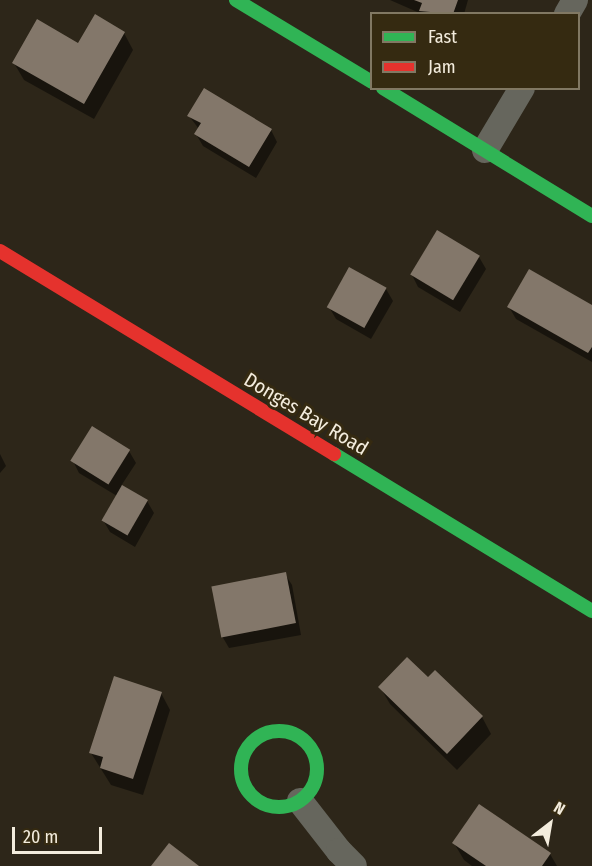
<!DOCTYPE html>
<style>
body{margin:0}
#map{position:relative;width:592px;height:866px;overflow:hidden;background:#2d2619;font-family:"Fira Sans Condensed",sans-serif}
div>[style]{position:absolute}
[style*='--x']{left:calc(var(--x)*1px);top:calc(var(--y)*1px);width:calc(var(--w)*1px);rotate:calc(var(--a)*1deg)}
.shadow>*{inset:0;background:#0007}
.building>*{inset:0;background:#83776a;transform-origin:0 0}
.street>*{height:26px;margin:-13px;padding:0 13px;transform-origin:13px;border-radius:13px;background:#66665d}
.fast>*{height:14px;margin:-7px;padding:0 7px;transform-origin:7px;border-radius:7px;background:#30b455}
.fast>.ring{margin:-7px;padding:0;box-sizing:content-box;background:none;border:14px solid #30b455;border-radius:50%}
.jam>*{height:14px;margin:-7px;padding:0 7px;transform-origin:7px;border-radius:7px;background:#e5322d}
span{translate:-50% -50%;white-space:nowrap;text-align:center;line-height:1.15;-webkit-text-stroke:6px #352a11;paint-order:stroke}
.street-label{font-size:20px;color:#f3ecdd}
.legend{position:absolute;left:370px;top:12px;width:210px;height:78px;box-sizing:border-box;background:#352a11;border:2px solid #817863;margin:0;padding:8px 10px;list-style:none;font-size:18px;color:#f3ecdd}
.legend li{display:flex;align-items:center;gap:12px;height:30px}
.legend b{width:30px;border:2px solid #817863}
.north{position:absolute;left:520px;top:794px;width:60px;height:60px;-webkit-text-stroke:4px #352a11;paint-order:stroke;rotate:31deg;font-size:16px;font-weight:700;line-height:24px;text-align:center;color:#f3ecdd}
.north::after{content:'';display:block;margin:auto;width:21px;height:27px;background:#f3ecdd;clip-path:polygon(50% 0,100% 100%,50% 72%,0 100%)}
.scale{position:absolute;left:12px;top:827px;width:90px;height:27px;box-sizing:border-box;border:3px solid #f3ecdd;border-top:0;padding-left:8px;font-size:18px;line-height:21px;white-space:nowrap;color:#f3ecdd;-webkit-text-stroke:4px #352a11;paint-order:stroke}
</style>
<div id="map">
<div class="shadow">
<div style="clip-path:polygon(390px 0,468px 0,464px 14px,422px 14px)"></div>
<div style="clip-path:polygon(124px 33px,133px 50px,94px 119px,24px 80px,14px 63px)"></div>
<div style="clip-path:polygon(189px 116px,271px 130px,277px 142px,256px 178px,203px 146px,196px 134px,199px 129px)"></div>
<div style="clip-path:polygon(479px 257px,486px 269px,460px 312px,418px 287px,412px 275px)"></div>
<div style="clip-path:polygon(386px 289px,393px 301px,371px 339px,336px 319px,329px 307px)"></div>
<div style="clip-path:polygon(509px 307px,592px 307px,592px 362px,516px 319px)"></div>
<div style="clip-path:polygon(129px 451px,136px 463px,121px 486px,147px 501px,154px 513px,135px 547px,110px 532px,103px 520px,117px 496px,79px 473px,73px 461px)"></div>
<div style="clip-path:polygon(0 454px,6px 466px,0 473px)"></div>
<div style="clip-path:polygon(285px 574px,292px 585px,301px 635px,229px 648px,222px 636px)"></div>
<div style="clip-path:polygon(428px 680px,482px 717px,491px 734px,457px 770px,390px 704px,380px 687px)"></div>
<div style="clip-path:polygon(161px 693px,170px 710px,143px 795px,111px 785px,91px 753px)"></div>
<div style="clip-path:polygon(454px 843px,550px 854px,557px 866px,472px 866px,464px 860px)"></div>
</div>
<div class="building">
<div style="clip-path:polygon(414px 0,458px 0,453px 14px,419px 11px,422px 3px)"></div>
<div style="clip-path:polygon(95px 14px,125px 32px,84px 104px,12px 63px,37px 19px,78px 43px)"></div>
<div style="clip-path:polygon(204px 88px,272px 129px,249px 167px,194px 134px,201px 123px,187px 116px)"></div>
<div style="left:437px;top:230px;width:50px;height:52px;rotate:31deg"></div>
<div style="left:349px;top:267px;width:43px;height:46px;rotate:29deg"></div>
<div style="clip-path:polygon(529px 269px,592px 305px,592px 347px,588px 353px,507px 307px)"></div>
<div style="left:92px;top:426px;width:45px;height:41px;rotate:32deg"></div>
<div style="left:122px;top:485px;width:30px;height:41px;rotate:30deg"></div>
<div style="left:286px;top:572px;width:52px;height:76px;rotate:79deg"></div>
<div style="clip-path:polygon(407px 657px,428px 677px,435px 670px,483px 716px,447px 754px,378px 687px)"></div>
<div style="clip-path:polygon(114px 676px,162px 692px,133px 779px,100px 768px,103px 757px,89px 753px)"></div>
<div style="clip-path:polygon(479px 804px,551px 853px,542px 866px,486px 866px,452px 843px)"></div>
<div style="clip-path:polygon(169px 843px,199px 866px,151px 866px)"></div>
</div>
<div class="street">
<div style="--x:567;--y:14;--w:16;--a:-60"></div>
<div style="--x:485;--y:150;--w:72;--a:-59.2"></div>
<div style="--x:300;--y:801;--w:63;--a:52"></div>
<div style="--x:339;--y:851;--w:21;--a:45"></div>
</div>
<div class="fast">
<div style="--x:236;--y:0;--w:159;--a:31.1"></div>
<div style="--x:383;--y:88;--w:245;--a:31.5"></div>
<div style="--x:334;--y:454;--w:302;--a:31.3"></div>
<div class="ring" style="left:241px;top:731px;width:62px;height:62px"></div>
</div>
<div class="jam">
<div style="--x:0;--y:251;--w:391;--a:31.3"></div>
</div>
<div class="street-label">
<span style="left:306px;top:414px;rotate:31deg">Donges Bay Road</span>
</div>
<ul class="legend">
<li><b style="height:8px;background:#30b455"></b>Fast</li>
<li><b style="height:8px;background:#e5322d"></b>Jam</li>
</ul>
<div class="north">N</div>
<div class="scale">20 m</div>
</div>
